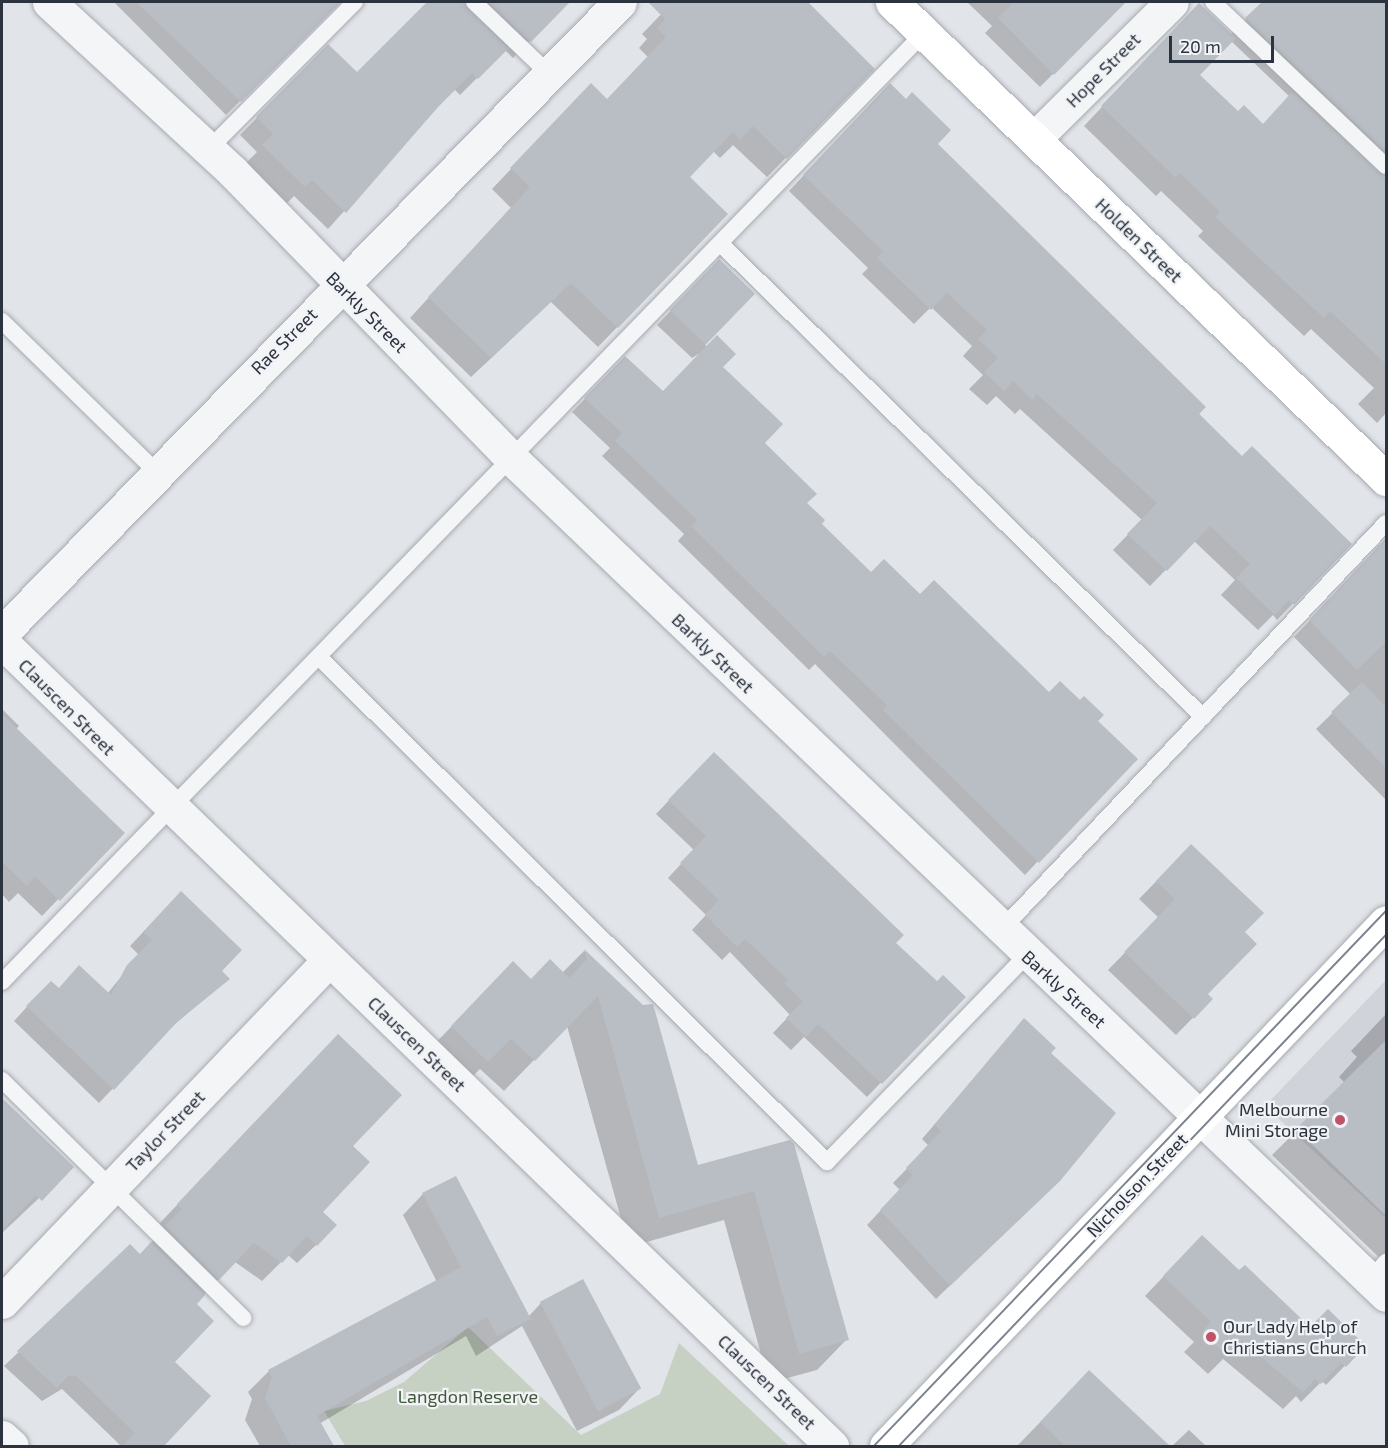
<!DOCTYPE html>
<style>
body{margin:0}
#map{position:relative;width:1388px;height:1448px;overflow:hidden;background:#e1e4e8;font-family:"Exo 2",sans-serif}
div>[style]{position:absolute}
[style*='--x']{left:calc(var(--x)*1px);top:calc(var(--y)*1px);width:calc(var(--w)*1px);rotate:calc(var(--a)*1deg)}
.built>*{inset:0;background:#d0d3da}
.green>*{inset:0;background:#c7d1c3}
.shadow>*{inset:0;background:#0003}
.building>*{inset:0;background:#b9bec4;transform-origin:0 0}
.roads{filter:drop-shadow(0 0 2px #a7abb2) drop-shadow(0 0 2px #a7abb2)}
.lane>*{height:16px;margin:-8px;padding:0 8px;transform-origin:8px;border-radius:8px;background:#f3f5f7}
.street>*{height:33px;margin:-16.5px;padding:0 16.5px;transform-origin:16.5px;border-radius:16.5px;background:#f3f5f7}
.secondary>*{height:33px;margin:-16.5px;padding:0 16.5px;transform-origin:16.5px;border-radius:16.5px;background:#fff}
.primary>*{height:33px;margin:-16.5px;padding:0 16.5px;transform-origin:16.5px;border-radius:16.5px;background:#fff}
.tram>*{height:1.5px;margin:-0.75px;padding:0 0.75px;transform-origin:0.75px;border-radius:0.75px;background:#7c8590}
.dots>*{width:16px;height:16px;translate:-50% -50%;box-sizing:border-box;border:3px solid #f1f3f6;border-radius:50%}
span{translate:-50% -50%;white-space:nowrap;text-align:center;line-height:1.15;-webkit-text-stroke:4.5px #f1f3f6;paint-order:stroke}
.street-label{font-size:18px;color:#2b333e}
.poi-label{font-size:18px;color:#2b333e}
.right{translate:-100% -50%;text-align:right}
.left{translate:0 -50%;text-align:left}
.park-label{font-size:18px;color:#41583a}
.frame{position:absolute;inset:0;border:3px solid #2b333e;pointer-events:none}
.scale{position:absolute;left:1169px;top:36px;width:105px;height:27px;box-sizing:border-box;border:3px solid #2b333e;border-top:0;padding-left:8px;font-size:18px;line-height:21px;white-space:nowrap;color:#2b333e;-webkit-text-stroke:4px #f1f3f6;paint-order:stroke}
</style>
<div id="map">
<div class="built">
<div style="clip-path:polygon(1386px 980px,1386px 1218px,1265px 1106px)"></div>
</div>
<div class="green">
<div style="clip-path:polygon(468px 1327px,581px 1435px,660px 1394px,679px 1343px,789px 1446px,345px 1446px,324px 1411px,366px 1401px,404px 1382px)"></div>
</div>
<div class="shadow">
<div style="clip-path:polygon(114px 2px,321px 2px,331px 10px,226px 115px)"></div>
<div style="clip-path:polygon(429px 2px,568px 2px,513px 58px,505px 50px,460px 95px,454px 89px,328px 229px,294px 196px,287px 203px,246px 163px,257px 152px,240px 135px,328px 46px,357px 74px)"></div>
<div style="clip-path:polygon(673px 2px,802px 2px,873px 69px,767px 177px,733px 145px,720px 158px,713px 151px,688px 177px,726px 214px,598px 347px,551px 302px,471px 377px,410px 318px,511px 208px,492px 189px,572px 105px,607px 100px,648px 57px,639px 48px,647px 39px,642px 34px)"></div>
<div style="clip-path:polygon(967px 2px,1124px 2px,1040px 87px,985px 33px,992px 26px)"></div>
<div style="clip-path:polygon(evenodd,1263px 2px,1386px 2px,1386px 413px,1377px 423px,1358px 404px,1374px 388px,1311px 329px,1304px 336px,1198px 236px,1203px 231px,1161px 191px,1156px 196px,1084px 126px,1180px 24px,1230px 35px,1263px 2px,1231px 41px,1290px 97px,1263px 125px,1238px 113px,1197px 75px,1231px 41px)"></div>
<div style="clip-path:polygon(874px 101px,936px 144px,1242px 458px,1350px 544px,1277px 620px,1273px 615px,1258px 630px,1221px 595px,1235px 580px,1194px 541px,1150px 586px,1113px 550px,1142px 520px,1020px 409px,1015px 414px,996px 396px,987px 405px,969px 389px,983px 375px,963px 356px,972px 346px,931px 307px,914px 324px,862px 274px,868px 268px,789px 191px)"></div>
<div style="clip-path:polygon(719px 261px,705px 344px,763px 443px,819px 524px,871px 574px,920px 596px,1048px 694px,1080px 702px,1096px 721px,1038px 861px,1025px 875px,815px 664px,809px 670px,678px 541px,684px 534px,602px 456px,610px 448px,572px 412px,625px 358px,662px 393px,700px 353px,692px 358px,657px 325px)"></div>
<div style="clip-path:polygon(1381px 546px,1386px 552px,1386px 800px,1316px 729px,1351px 695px,1294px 637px)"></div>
<div style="clip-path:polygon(2px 709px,19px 726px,15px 730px,122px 833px,42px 916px,18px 893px,9px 902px,2px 894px)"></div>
<div style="clip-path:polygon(700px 768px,937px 983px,963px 997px,867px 1097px,804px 1037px,791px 1050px,773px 1033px,790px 1015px,730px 952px,722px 960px,692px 930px,706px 915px,668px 878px,694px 850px,656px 814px)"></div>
<div style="clip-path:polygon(1174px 863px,1243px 933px,1206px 994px,1211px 999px,1176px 1035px,1108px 970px,1159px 918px,1139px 899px)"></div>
<div style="clip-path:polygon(167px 907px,228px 979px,168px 1030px,99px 1103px,14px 1021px,37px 996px,58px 989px,107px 994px,139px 955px,130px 946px)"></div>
<div style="clip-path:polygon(584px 951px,643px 1007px,697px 1166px,789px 1141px,847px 1339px,817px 1370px,769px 1383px,724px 1220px,629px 1247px,567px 1026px,504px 1091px,480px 1069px,457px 1092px,421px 1058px,483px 994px,562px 973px)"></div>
<div style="clip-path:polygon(1386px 1014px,1386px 1264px,1272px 1155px,1345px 1083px,1339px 1077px,1357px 1057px,1351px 1051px)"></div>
<div style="clip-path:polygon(1024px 1020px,1049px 1053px,1044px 1194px,936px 1299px,867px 1225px,900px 1190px,893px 1183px,929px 1146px,922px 1139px)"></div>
<div style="clip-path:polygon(319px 1055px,351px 1146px,321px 1212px,316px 1245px,297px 1263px,288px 1255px,262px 1281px,235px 1262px,195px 1304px,173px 1362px,209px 1396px,162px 1446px,121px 1446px,62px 1389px,42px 1401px,4px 1366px,130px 1246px,139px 1256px,164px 1229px,159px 1224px)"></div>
<div style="clip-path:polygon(2px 1100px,72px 1167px,2px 1233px)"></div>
<div style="clip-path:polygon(423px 1194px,528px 1317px,541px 1303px,639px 1389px,619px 1410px,577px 1431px,522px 1326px,476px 1356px,466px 1336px,319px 1424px,332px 1446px,260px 1446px,245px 1420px,252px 1399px,248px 1392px,269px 1371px,437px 1282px,403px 1215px)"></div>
<div style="clip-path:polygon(1184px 1255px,1239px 1272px,1310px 1329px,1364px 1346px,1326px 1385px,1322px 1381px,1301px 1402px,1296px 1396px,1283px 1409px,1223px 1359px,1208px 1374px,1184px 1352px,1194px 1342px,1145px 1296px)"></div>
<div style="clip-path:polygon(1089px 1372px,1168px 1446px,1017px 1446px)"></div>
<div style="clip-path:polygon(1189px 1430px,1206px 1446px,1172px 1446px)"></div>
</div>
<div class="building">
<div style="clip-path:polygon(136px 2px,341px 2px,241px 102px)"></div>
<div style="clip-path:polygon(427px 2px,464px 2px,508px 49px,478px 79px,472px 73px,438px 107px,346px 213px,312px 180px,305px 187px,262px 145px,273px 134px,256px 117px,328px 44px,357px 72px)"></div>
<div style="clip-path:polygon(489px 2px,570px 2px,531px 42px)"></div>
<div style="clip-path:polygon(648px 2px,808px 2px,875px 69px,787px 159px,753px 126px,740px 140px,733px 132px,690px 177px,728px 214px,618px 328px,571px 283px,491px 358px,428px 297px,530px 187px,510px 168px,591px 83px,607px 99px,666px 37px,657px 28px,665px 19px)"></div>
<div style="clip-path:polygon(1014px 2px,1126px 2px,1054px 75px,998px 18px)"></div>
<div style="clip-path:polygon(1262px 2px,1386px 2px,1386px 152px,1245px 18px)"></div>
<div style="clip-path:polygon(1199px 3px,1236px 38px,1200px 75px,1238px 111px,1244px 105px,1263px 124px,1292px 92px,1386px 176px,1386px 364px,1330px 311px,1324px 318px,1215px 217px,1220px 212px,1180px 173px,1176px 178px,1101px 106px)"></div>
<div style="clip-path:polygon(890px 83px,906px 99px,912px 92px,951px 130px,938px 144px,1206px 407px,1199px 414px,1242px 456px,1252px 446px,1352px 544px,1294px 605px,1289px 600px,1275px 615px,1236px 578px,1250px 564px,1210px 526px,1167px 571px,1127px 534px,1157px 503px,1037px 394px,1032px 400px,1013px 381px,1004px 391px,984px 372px,998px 358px,978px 339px,987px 330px,947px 293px,931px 310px,877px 258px,883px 251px,803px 175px)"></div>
<div style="left:719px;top:259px;width:50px;height:71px;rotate:44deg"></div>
<div style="clip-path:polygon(717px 335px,736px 354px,723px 367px,783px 424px,765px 443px,817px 494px,807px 503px,825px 520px,822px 524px,871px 572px,884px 559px,920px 594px,934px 580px,1049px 692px,1060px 681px,1080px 700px,1084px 696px,1104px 715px,1098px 721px,1138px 759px,1039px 863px,883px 710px,887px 705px,830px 651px,824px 657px,691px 526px,697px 520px,615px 441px,622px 433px,584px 398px,625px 356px,663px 391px)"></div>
<div style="clip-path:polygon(1386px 538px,1386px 642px,1357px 670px,1309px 620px)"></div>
<div style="clip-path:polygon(1362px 682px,1386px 707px,1386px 768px,1331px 712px)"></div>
<div style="clip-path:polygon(2px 714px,125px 833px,60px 901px,35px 877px,27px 886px,2px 862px)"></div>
<div style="clip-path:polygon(714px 752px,904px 935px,896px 943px,937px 981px,943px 975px,966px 997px,882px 1084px,818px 1024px,806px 1037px,786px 1018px,803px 1001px,784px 983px,788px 980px,745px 939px,737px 947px,705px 915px,719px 900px,680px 863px,706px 836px,668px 800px)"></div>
<div style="clip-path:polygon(1191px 844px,1264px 913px,1245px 932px,1257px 944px,1208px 994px,1213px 999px,1194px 1019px,1124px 952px,1175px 899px,1156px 881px)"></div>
<div style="clip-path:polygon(181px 891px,242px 950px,222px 971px,230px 979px,178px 1021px,114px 1090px,26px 1006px,51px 981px,59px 988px,79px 965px,111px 995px,127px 965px,152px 940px,143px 932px)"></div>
<div style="clip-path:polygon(584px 949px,643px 1005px,653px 1004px,698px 1165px,790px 1140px,794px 1144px,849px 1340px,799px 1354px,754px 1191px,659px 1218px,598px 996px,535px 1061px,511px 1039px,488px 1062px,451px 1026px,513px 961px,531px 979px,550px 959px,569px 978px,587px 959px)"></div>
<div style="clip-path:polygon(1024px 1018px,1056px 1048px,1051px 1053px,1116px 1113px,1060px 1181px,950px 1286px,880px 1210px,913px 1175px,906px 1168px,941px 1131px,934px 1125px)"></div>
<div style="clip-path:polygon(338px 1034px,402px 1095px,353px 1146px,370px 1162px,323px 1212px,337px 1225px,317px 1246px,307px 1236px,282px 1263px,254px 1243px,219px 1280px,165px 1226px,182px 1209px,177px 1204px)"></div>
<div style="clip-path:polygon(1386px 1040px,1386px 1216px,1296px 1129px)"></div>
<div style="clip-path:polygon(2px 1098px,74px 1167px,42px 1201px,36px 1195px,2px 1231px)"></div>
<div style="clip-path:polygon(456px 1176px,531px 1319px,497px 1336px,487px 1317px,317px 1416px,334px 1446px,291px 1446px,265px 1398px,272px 1377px,268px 1370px,461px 1267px,422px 1193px)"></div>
<div style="clip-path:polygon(1202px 1235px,1239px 1270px,1245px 1265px,1310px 1327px,1328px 1309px,1366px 1346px,1346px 1367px,1341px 1363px,1321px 1384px,1315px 1379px,1303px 1392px,1242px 1341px,1228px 1357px,1202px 1332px,1211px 1322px,1163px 1276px)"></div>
<div style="clip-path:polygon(151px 1242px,205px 1295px,197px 1304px,214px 1321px,175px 1362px,211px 1396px,164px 1446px,122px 1446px,135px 1433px,76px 1376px,68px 1376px,57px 1388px,17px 1351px,130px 1244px,140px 1254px)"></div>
<div style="left:583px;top:1279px;width:124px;height:49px;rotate:62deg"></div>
<div style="clip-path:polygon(1089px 1370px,1170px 1446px,1065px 1446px,1040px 1422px)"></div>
</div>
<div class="roads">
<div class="lane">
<div style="--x:474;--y:2;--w:104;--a:43.8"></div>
<div style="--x:1213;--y:2;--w:238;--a:43.5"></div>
<div style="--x:209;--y:149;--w:207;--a:-45.2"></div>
<div style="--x:722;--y:245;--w:674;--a:44.46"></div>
<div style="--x:2;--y:321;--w:216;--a:44.3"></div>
<div style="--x:320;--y:658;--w:715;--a:44.83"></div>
<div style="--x:827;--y:1162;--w:288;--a:-46"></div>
<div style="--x:1001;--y:930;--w:560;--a:-46.59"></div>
<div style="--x:2;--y:982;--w:1323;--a:-45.83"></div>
<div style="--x:2;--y:1080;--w:339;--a:44.6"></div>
<div style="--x:1371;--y:1279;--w:23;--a:-49"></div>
</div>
<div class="street">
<div style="--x:49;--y:2;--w:249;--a:42.7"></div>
<div style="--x:232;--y:171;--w:399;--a:45.8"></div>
<div style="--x:510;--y:457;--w:1212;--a:43.73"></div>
<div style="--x:1034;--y:139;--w:194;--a:-44.8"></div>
<div style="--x:2;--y:633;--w:883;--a:-45.6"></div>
<div style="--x:2;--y:642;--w:1156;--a:44.09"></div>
<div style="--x:2;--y:1302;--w:473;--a:-46.3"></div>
<div style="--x:2;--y:1437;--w:13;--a:42"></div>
</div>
<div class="secondary">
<div style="--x:892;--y:2;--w:687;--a:44"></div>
</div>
<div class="primary">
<div style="--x:886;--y:1446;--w:724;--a:-46.34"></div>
</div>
</div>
<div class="tram">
<div style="--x:874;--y:1446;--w:741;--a:-46.26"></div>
<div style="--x:899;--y:1446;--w:706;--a:-46.38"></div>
</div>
<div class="dots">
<div style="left:1340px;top:1120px;background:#bf5468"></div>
<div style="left:1211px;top:1337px;background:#bf5468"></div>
</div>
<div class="street-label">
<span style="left:1103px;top:70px;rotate:-45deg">Hope Street</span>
<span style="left:1139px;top:240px;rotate:44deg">Holden Street</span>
<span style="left:367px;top:312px;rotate:45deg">Barkly Street</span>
<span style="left:284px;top:341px;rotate:-45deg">Rae Street</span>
<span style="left:713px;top:653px;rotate:44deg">Barkly Street</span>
<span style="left:67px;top:707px;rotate:45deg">Clauscen Street</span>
<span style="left:1064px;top:989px;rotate:42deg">Barkly Street</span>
<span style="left:417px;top:1044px;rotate:44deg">Clauscen Street</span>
<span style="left:165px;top:1131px;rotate:-46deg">Taylor Street</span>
<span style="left:1137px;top:1185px;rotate:-46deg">Nicholson Street</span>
<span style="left:767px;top:1382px;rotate:44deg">Clauscen Street</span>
</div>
<div class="poi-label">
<span class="right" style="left:1328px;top:1120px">Melbourne<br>Mini Storage</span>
<span class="left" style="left:1223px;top:1337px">Our Lady Help of<br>Christians Church</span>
</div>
<div class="park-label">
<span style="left:468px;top:1396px">Langdon Reserve</span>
</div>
<div class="frame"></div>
<div class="scale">20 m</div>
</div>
